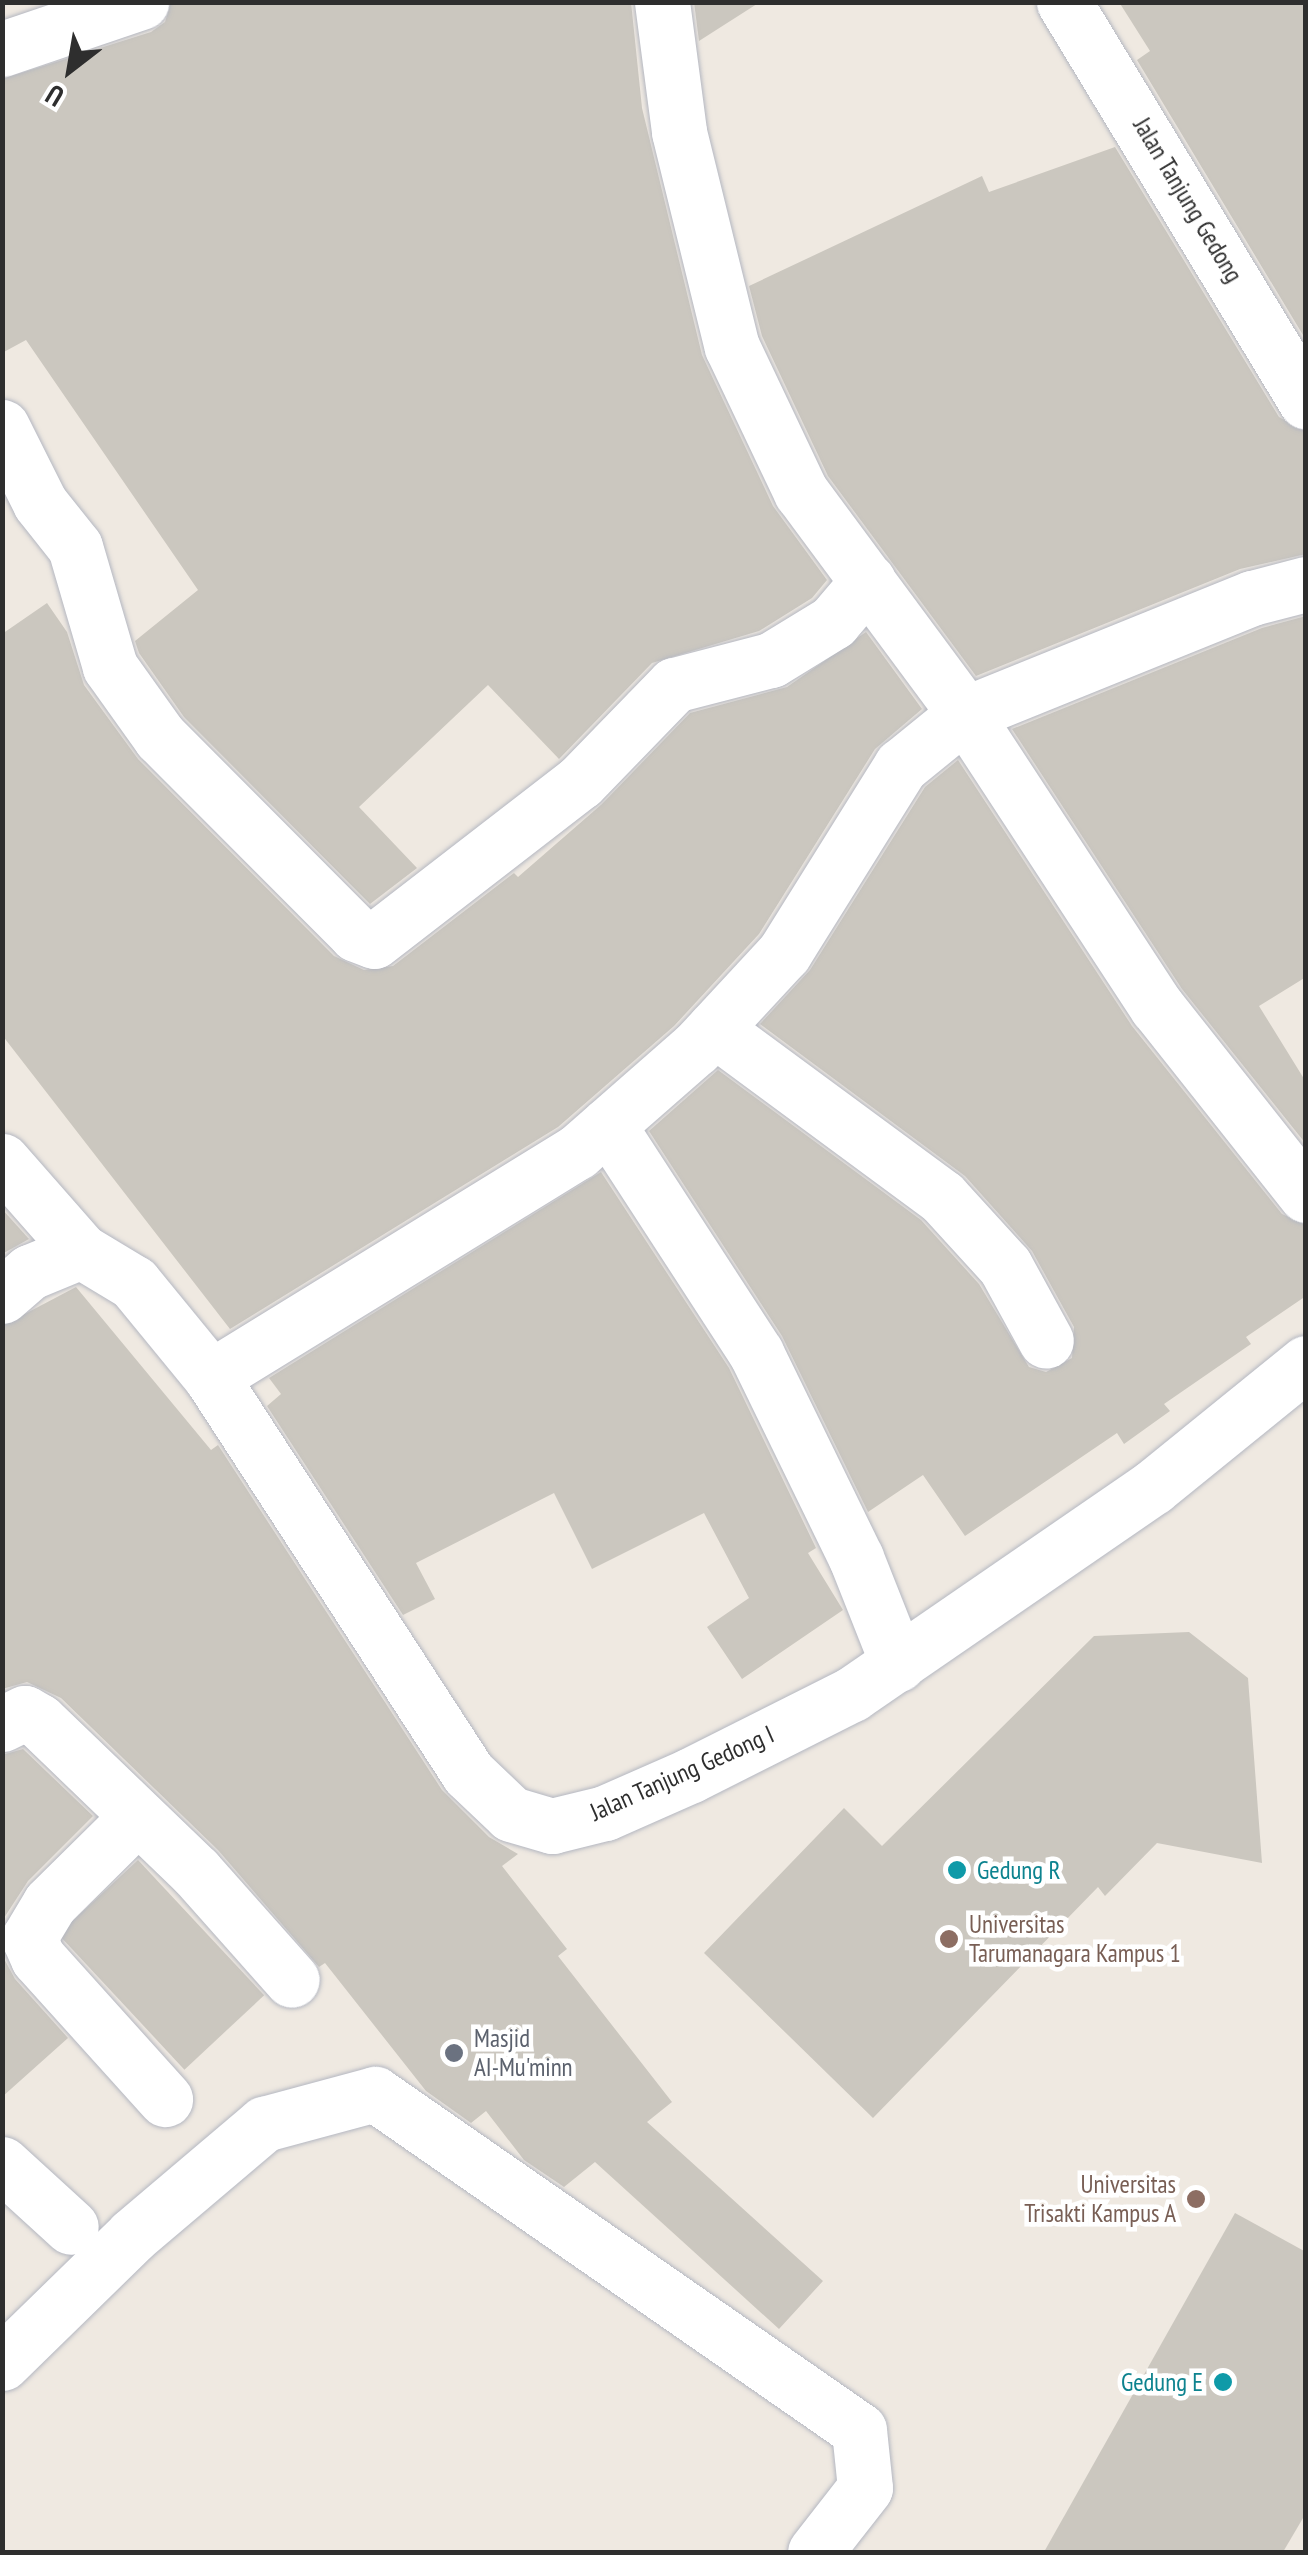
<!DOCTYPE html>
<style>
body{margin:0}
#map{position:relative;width:1308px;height:2555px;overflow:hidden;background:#efe9e1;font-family:"PT Sans Narrow",sans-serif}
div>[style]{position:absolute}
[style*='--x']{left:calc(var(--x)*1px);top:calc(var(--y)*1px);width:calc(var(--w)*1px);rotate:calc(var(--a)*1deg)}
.building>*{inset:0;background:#cbc7bf;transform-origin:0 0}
.roads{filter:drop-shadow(0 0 2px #b4b7c1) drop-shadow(0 0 2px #b4b7c1)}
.minor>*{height:55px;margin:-27.5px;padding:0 27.5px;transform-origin:27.5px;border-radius:27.5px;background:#fff}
.dots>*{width:28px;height:28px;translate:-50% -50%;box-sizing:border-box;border:5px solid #fff;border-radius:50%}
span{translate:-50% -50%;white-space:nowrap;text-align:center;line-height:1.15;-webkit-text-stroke:9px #fff;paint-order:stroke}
.street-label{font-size:25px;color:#2e2e2e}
.culture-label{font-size:25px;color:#0d838f}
.left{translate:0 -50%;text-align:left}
.right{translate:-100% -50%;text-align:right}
.education-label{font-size:25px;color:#785e54}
.worship-label{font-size:25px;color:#5b616d}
.frame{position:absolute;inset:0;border:5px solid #2e2e2e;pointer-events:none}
.north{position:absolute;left:20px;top:20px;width:100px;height:100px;-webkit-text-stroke:8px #fff;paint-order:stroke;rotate:211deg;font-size:28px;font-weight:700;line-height:40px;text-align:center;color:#2e2e2e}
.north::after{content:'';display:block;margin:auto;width:35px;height:45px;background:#2e2e2e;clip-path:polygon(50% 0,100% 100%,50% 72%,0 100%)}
</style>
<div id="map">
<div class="building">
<div style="clip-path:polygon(171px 2px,631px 2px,642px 108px,702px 355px,773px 506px,827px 580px,812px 598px,759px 631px,652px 663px,559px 759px,488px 685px,359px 807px,417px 868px,370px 904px,184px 717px,139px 653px,135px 641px,198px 590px,26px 340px,2px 353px,2px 79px,151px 32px,165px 22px)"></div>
<div style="clip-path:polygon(694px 2px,760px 2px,699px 41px)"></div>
<div style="clip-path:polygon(1119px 2px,1306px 2px,1306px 340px,1137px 60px,1150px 51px)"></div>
<div style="clip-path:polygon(1115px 147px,1279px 417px,1306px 432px,1306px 554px,1240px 569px,976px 676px,828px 476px,762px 336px,749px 286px,982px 176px,989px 192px)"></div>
<div style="clip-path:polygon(47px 603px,67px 632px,84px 685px,138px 759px,334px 956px,364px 970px,393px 966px,514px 873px,518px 877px,602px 804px,690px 713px,787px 687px,866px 632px,922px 709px,875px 749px,759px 934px,674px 1026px,558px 1127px,230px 1329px,2px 1035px,2px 634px)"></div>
<div style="clip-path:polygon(1306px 616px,1306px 977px,1259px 1006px,1306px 1082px,1306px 1144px,1182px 989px,1012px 729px,1262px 628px)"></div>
<div style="clip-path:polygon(958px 760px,1132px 1026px,1282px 1214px,1306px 1225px,1306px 1296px,1246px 1337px,1251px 1344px,1164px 1404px,1170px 1411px,1124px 1444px,1117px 1433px,965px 1536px,923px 1475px,868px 1512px,782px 1336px,649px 1131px,718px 1070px,921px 1220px,979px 1284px,1029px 1367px,1046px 1372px,1072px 1358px,1074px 1327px,1032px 1251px,965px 1176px,760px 1024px,810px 970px,925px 787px)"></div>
<div style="clip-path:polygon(601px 1172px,729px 1368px,816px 1548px,808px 1553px,843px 1610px,742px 1679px,707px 1627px,749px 1598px,704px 1513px,592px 1569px,554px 1493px,416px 1563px,435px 1599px,403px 1615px,267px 1406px,281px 1394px,269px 1378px)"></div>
<div style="clip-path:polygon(2px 1209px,29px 1239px,2px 1254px)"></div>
<div style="clip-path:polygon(76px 1287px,211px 1450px,218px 1445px,442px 1790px,489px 1837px,518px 1854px,502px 1866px,567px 1949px,558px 1956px,672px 2102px,647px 2122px,823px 2281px,779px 2329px,595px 2162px,564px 2187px,524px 2160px,486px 2111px,471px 2123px,426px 2091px,325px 1963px,319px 1967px,218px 1850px,61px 1698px,27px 1682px,2px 1689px,2px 1326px)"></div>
<div style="clip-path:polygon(1189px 1632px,1248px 1678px,1262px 1863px,1157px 1843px,1105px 1896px,1098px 1887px,873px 2118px,704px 1953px,844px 1808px,882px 1846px,1094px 1636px)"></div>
<div style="clip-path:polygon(23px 1749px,93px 1816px,28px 1881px,2px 1921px,2px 1755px)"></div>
<div style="left:138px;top:1860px;width:185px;height:109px;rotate:47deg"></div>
<div style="clip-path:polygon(2px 1955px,15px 1979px,68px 2038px,2px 2097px)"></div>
<div style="clip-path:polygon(1235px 2213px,1306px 2252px,1306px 2513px,1283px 2552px,1044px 2552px)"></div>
</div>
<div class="roads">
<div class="minor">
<div style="--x:662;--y:2;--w:131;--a:82.5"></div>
<div style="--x:679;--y:132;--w:221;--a:76.2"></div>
<div style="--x:732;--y:347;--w:161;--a:64.6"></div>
<div style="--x:801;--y:492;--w:276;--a:53.5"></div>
<div style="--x:965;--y:714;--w:350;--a:56.8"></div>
<div style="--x:1157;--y:1007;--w:240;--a:51.6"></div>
<div style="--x:1064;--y:2;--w:467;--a:58.8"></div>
<div style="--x:2;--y:49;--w:147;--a:-18.7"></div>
<div style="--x:2;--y:427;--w:85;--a:63.4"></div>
<div style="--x:40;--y:503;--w:56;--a:51.5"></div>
<div style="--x:75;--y:547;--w:125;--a:73.7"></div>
<div style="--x:110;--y:667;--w:86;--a:54.5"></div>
<div style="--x:160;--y:737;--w:278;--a:45.1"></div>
<div style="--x:356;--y:934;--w:19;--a:21"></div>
<div style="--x:374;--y:941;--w:260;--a:-37.7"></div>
<div style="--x:580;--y:782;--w:135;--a:-45.9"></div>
<div style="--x:674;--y:685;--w:100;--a:-14.5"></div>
<div style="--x:771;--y:660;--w:73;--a:-31.5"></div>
<div style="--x:833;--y:622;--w:54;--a:-49.5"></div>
<div style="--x:714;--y:1029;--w:283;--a:36.4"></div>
<div style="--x:942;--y:1197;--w:93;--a:47.6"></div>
<div style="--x:1005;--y:1266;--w:85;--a:61.3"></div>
<div style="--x:608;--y:1125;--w:272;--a:57"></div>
<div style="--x:756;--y:1353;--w:228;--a:64"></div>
<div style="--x:856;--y:1558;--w:114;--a:68.4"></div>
<div style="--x:2;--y:1161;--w:120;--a:48.7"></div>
<div style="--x:2;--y:1296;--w:37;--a:-41"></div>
<div style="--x:30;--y:1272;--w:55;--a:-22.4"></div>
<div style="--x:81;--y:1251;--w:62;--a:31.1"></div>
<div style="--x:134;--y:1283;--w:122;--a:50.7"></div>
<div style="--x:211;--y:1377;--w:472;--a:57"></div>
<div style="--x:468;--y:1773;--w:59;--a:43.6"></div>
<div style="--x:511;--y:1814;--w:43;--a:16.3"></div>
<div style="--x:552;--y:1826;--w:55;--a:-13.8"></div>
<div style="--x:605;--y:1813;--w:94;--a:-23.8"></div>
<div style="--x:691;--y:1775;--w:180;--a:-26.7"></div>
<div style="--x:852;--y:1694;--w:365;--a:-34.5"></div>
<div style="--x:1153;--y:1487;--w:197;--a:-39"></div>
<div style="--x:211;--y:1377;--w:430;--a:-31.6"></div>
<div style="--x:577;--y:1152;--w:158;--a:-41.2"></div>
<div style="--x:696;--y:1048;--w:129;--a:-47.2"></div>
<div style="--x:784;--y:953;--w:221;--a:-58"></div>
<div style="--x:901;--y:766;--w:82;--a:-39.1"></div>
<div style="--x:965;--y:714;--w:310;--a:-22"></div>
<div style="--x:1252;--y:598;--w:56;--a:-14.5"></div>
<div style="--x:2;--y:1724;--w:25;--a:-26"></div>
<div style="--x:25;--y:1713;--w:16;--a:30"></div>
<div style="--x:39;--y:1721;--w:218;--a:43.9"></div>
<div style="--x:196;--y:1872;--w:144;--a:48.4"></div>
<div style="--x:135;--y:1819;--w:120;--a:135.3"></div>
<div style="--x:50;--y:1903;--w:41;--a:121"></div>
<div style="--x:29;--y:1938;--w:22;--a:66"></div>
<div style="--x:38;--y:1958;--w:190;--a:48"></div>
<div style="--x:2;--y:2164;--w:93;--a:42.4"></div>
<div style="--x:2;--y:2363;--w:183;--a:-44.3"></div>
<div style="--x:133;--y:2235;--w:172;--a:-40.3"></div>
<div style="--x:264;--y:2124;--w:115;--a:-15.1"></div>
<div style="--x:375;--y:2094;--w:589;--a:34.77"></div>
<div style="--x:859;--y:2430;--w:58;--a:84.1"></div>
<div style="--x:865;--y:2488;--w:81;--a:128"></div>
</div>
</div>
<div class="dots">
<div style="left:957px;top:1870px;background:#0f9aa8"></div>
<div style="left:949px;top:1939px;background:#8d6e63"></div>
<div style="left:454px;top:2053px;background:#6b7280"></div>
<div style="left:1196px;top:2199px;background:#8d6e63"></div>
<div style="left:1223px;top:2382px;background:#0f9aa8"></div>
</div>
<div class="street-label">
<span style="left:1188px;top:200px;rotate:59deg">Jalan Tanjung Gedong</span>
<span style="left:682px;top:1773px;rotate:-24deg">Jalan Tanjung Gedong I</span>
</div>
<div class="culture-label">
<span class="left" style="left:977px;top:1870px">Gedung R</span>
<span class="right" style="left:1203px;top:2382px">Gedung E</span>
</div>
<div class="education-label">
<span class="left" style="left:969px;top:1939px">Universitas<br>Tarumanagara Kampus 1</span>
<span class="right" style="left:1176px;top:2199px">Universitas<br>Trisakti Kampus A</span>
</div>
<div class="worship-label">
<span class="left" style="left:474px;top:2053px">Masjid<br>AI-Mu'minn</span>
</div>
<div class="frame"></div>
<div class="north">U</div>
</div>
